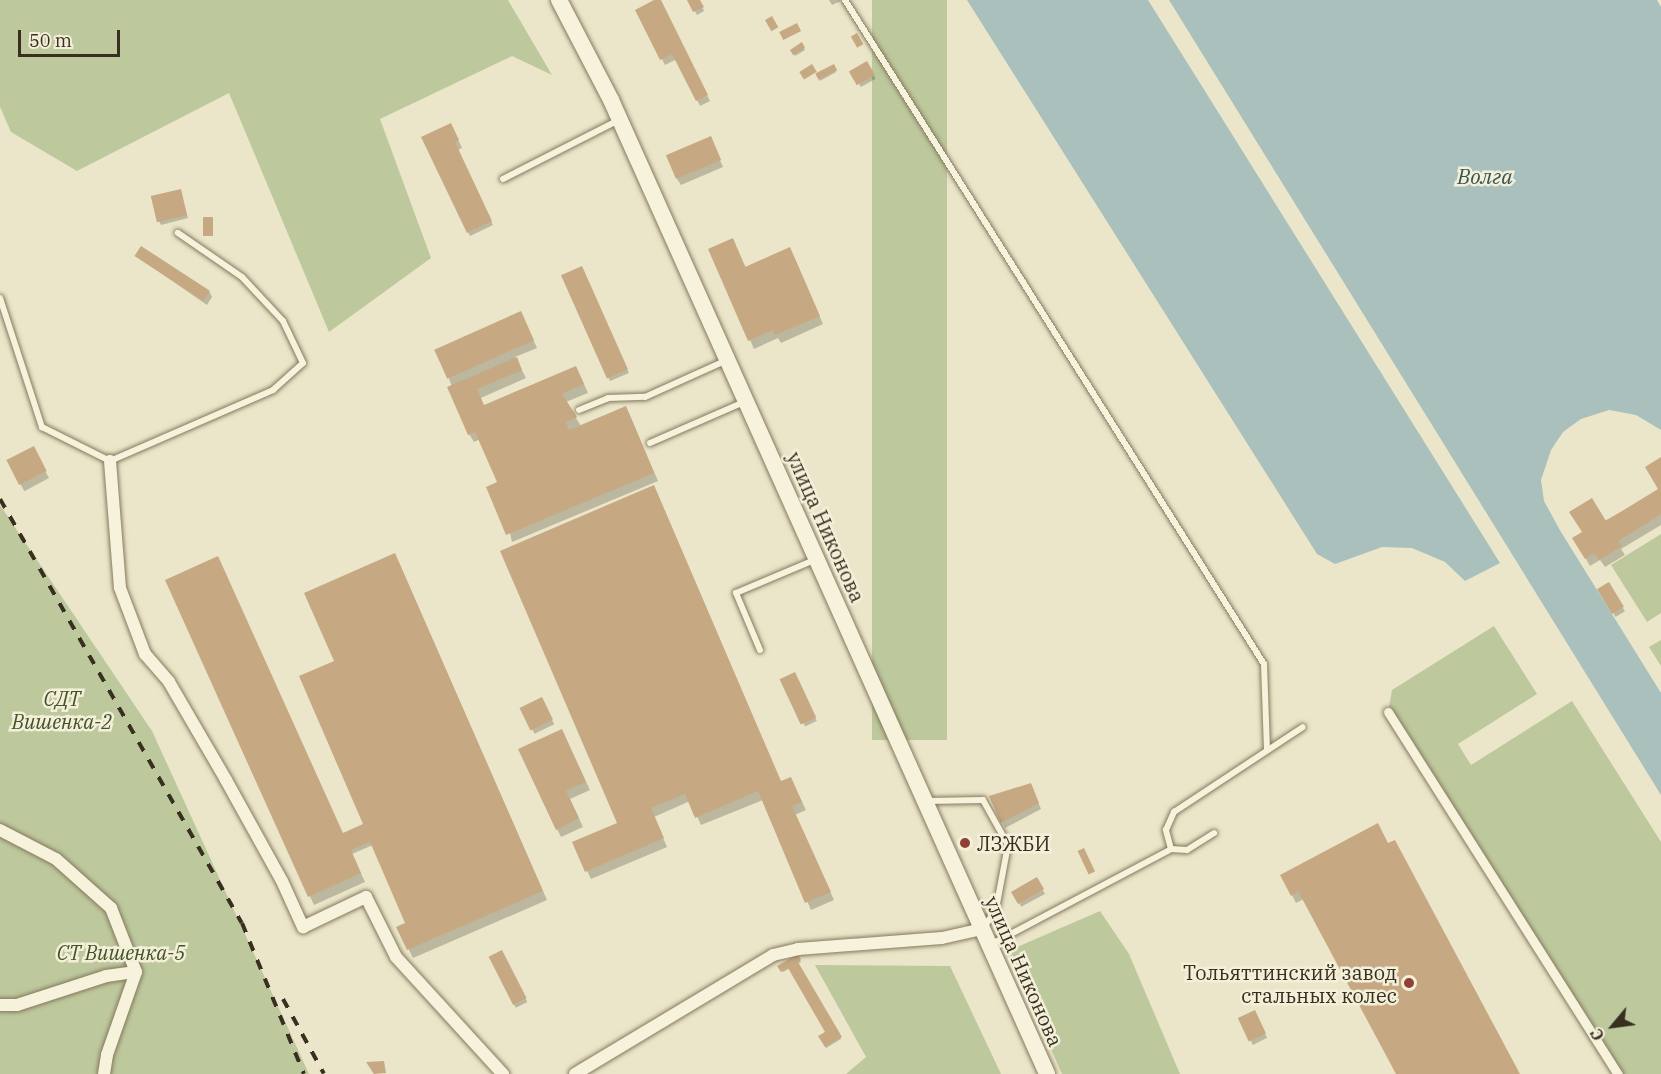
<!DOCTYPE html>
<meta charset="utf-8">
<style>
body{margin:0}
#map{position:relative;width:1661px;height:1074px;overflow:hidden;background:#ebe6c9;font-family:"IBM Plex Serif",serif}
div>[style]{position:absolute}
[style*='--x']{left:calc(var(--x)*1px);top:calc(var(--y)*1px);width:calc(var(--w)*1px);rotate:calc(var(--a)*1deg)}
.green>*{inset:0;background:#bdc99d;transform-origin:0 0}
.water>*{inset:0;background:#a9c0bc}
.shadow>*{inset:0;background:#0003;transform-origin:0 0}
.building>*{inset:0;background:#c6a882;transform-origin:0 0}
.roads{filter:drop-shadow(0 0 2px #86795f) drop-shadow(0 0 2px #86795f)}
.service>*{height:6px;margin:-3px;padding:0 3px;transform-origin:3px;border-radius:3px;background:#f6f2db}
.pedestrian>*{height:9px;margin:-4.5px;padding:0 4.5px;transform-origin:4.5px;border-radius:4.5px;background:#f6f2db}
.minor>*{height:12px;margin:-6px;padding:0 6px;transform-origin:6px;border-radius:6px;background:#f6f2db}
.secondary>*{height:16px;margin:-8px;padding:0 8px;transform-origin:8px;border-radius:8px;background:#f6f2db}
.rail>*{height:4px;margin-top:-2px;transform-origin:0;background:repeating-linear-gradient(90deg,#382f21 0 10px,transparent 0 20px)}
.dots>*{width:16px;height:16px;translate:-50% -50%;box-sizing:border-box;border:3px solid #f3efd8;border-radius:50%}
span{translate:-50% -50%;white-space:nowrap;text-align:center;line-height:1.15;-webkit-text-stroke:5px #f3efd8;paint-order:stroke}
.street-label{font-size:20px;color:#382f21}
.park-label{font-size:20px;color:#425229;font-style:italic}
.poi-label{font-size:20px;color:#382f21}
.left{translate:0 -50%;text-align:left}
.right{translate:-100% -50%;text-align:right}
.water-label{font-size:21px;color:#325356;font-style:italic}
.north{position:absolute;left:1583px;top:996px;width:60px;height:60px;-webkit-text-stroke:4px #f3efd8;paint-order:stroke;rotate:241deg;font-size:16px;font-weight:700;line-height:24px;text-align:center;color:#382f21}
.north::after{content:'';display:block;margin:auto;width:21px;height:27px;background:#382f21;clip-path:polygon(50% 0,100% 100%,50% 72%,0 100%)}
.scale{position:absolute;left:18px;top:30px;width:102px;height:27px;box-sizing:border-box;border:3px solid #382f21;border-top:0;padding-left:8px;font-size:18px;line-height:21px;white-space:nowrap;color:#382f21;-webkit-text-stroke:4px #f3efd8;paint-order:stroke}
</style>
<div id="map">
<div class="green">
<div style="clip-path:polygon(0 0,508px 0,552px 75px,512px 56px,380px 119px,431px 258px,329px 332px,229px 93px,77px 171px,11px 132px,0 107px)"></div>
<div style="left:872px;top:0;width:75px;height:740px"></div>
<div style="clip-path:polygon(0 505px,152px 731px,309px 1074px,0 1074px)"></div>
<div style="clip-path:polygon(1661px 534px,1661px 613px,1647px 622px,1611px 565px)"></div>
<div style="clip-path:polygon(1494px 626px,1537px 694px,1458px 744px,1471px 765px,1572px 701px,1661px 842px,1661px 1074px,1617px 1074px,1388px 712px,1392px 690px)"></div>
<div style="clip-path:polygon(1661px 640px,1661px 666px,1649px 647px)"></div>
<div style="clip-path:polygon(1100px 911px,1129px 954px,1180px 1074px,1062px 1074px,1008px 951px)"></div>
<div style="clip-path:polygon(815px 965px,950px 966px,1001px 1074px,846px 1074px,866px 1057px)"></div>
</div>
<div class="water">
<div style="clip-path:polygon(967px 0,1148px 0,1500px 563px,1465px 581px,1445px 562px,1412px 548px,1382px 547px,1335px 564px,1317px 554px)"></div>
<div style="clip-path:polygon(1169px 0,1657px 0,1661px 7px,1661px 430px,1636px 415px,1609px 410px,1581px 419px,1563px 432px,1551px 450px,1541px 480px,1544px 501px,1561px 532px,1661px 693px,1661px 795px)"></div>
</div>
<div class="shadow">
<div style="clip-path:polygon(659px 0,710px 101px,700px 106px,677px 59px,665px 65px,637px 10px)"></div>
<div style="clip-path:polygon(689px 0,699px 0,704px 11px,697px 15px)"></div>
<div style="clip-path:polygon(829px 0,840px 0,841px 1px,832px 5px)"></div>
<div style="clip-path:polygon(801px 45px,805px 50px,795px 56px,792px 50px)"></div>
<div style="left:867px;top:63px;width:18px;height:17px;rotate:61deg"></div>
<div style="clip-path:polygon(833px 66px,836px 72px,820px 81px,816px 74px)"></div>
<div style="clip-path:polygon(455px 133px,462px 148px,458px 150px,493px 225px,470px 236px,423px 138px)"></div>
<div style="clip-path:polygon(713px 144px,723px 167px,681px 185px,677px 179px)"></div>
<div style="clip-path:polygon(180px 190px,188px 218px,161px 225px,159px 221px)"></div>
<div style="clip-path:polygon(737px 248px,746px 268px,794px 257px,823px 324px,781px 343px,778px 338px,754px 349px,710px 250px)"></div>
<div style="clip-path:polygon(136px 256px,209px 291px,212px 297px,207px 305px)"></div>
<div style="clip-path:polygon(584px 274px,629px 373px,610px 381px,608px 377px)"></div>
<div style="clip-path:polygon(521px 313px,537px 348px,515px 357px,526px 378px,481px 398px,484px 407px,580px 375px,588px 393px,566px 402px,581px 426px,629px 413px,658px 481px,512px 542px,499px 483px,480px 439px,474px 442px,469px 434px,448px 376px)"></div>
<div style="left:33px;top:448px;width:34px;height:28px;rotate:62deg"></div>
<div style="clip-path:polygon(1661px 459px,1661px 525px,1621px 549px,1625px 555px,1605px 567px,1600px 560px,1590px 566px,1574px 538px,1660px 490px)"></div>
<div style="clip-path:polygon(502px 552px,782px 782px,791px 779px,806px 810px,795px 815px,834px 900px,811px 910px,763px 800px,701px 825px,690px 801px,654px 817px,667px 847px,591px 879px,574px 843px,619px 823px)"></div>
<div style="clip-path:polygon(399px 563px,547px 900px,413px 958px,398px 928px,407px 924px,373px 845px,352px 854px,365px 882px,314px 905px,167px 581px,343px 835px,365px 832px,336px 662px)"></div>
<div style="left:1608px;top:584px;width:32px;height:11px;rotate:58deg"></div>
<div style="left:794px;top:674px;width:52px;height:13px;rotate:64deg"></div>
<div style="left:542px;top:699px;width:28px;height:22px;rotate:64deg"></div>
<div style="clip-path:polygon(566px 739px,590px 790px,570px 799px,583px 827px,561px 837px,557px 829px)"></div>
<div style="clip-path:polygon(1033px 790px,1041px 809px,1005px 828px,991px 797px)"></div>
<div style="clip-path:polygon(1282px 876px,1518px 1074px,1398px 1074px,1304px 899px,1296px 903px)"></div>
<div style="left:1037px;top:879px;width:17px;height:27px;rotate:62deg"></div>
<div style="left:502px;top:952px;width:56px;height:13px;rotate:63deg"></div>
<div style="clip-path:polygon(797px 956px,801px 962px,797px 964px,841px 1039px,826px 1048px,820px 1037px,827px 1033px,790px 968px,783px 972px,779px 966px)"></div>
<div style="left:1254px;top:1012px;width:29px;height:16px;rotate:63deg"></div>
</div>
<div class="building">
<div style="clip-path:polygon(654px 0,661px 0,708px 95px,696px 101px,672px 54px,660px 60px,635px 10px)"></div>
<div style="clip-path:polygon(687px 0,700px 0,704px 7px,693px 12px)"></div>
<div style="left:772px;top:16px;width:13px;height:8px;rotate:61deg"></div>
<div style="left:797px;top:23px;width:9px;height:20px;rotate:63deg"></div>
<div style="left:857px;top:33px;width:13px;height:7px;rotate:61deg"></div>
<div style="clip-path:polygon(802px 42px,805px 48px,793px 55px,790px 50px)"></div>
<div style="left:867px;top:61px;width:16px;height:21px;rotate:60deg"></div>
<div style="left:812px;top:64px;width:9px;height:15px;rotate:58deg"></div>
<div style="left:834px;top:64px;width:7px;height:21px;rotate:63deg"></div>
<div style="clip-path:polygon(451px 123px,459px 140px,455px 142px,492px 221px,467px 233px,421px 137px)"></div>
<div style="left:711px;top:136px;width:26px;height:49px;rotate:67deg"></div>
<div style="left:181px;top:189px;width:27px;height:31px;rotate:77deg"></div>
<div style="left:203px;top:217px;width:10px;height:19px"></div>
<div style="clip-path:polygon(733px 238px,745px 267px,790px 247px,820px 316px,775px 335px,773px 330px,748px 341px,708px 249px)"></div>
<div style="left:141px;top:246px;width:82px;height:12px;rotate:33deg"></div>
<div style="left:582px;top:266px;width:113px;height:23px;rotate:66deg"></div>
<div style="left:521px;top:311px;width:32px;height:95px;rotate:66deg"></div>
<div style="clip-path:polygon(517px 357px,522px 370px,477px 389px,484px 405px,576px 366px,584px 384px,562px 394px,577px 417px,566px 422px,569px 430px,626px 406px,654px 473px,506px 535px,486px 487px,497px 482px,475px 432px,468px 435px,447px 387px)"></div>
<div style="left:34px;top:446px;width:28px;height:31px;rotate:63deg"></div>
<div style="clip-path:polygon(1661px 457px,1661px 514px,1618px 541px,1622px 546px,1599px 560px,1594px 553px,1585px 559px,1572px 538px,1582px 532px,1569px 512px,1592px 498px,1606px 521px,1658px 489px,1645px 467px)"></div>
<div style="clip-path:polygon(654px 485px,781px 781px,791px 777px,802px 802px,792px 806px,831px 892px,805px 903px,758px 791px,695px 818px,685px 794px,651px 808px,664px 838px,585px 872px,572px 842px,617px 823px,500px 551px)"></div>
<div style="clip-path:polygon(395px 553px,543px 891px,407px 950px,396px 927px,405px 923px,370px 842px,351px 850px,361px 873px,308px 897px,165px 580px,218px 556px,343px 833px,363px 824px,299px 676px,334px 661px,304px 593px)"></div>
<div style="left:1609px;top:582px;width:29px;height:14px;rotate:59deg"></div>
<div style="left:795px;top:672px;width:50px;height:17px;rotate:65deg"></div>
<div style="left:542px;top:697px;width:25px;height:25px;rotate:64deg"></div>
<div style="clip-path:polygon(562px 729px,586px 782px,566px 791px,579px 818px,556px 830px,518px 749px)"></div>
<div style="clip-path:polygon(1031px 783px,1039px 803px,1001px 823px,989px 796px)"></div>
<div style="clip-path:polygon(1378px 823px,1388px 843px,1395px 840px,1520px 1074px,1396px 1074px,1298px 891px,1291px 896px,1280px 875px)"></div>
<div style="left:1084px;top:848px;width:26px;height:7px;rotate:65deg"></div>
<div style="left:1037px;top:877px;width:14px;height:30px;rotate:60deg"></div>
<div style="left:502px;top:950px;width:54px;height:15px;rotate:63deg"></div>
<div style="clip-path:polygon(798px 954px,801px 960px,798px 962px,842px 1037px,825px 1047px,818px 1036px,825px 1032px,788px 968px,781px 972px,777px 966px)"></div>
<div style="left:1255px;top:1010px;width:26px;height:19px;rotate:65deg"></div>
<div style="clip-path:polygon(384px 1061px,386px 1073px,374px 1074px,366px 1062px)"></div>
</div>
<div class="roads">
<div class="service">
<div style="--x:845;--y:0;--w:785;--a:57.75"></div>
<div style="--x:1264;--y:664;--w:86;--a:88"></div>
<div style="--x:503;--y:179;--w:130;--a:-27"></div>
<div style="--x:0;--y:298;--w:136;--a:72"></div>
<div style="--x:42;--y:427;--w:76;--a:26.6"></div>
<div style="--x:110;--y:461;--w:178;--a:-23.5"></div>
<div style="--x:273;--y:390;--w:40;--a:-42"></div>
<div style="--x:303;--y:363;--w:47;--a:-115.5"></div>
<div style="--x:283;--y:321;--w:60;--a:-133"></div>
<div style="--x:242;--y:277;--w:78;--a:-145.5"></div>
<div style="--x:579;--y:410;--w:31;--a:-22"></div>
<div style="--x:608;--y:398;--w:37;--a:-2"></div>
<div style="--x:645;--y:397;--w:90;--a:-24.3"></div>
<div style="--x:650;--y:443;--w:105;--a:-23.6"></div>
<div style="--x:760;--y:650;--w:62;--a:-112.8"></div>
<div style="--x:736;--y:593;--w:85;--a:-22.9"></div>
<div style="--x:927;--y:801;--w:56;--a:-1"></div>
<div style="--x:983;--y:800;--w:51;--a:60.9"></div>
<div style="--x:1008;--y:845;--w:65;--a:100.6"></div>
<div style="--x:996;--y:909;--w:20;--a:123"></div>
<div style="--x:1171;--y:849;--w:20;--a:-105"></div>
<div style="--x:1166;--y:830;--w:20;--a:-66"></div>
<div style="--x:1174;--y:812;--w:154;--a:-33.4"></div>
<div style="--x:990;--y:945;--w:205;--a:-27.9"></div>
<div style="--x:1171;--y:849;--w:16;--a:4"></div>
<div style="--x:1187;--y:850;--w:32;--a:-32"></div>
</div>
<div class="pedestrian">
<div style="--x:1388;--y:712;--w:429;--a:57.6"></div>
</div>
<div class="minor">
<div style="--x:110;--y:461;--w:127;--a:85.5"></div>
<div style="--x:120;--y:588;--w:71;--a:69.3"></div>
<div style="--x:145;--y:654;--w:37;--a:49"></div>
<div style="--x:169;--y:682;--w:113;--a:59.8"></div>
<div style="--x:226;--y:780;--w:115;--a:61"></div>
<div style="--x:282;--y:881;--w:51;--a:65.5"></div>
<div style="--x:303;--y:927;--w:70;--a:-25.5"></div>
<div style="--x:366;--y:897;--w:67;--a:63.4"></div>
<div style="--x:396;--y:957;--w:159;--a:47.6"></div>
<div style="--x:0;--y:830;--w:63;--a:27.4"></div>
<div style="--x:56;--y:859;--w:74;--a:41.7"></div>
<div style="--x:111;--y:908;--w:69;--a:68.7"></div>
<div style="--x:136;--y:972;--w:88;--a:109.3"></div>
<div style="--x:107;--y:1055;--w:19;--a:99"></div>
<div style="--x:0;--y:1005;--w:17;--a:0"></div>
<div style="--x:17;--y:1005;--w:94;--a:-18"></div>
<div style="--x:106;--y:976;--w:30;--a:-8"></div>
<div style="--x:575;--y:1074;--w:231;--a:-31"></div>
<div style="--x:773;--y:955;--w:26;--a:-13"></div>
<div style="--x:798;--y:949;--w:144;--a:-4.4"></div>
<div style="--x:942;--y:938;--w:41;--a:-12.7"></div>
</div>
<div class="secondary">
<div style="--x:559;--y:0;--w:113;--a:62.5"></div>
<div style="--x:611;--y:100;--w:1067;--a:65.88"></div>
</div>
</div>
<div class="rail">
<div style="--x:0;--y:499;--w:488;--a:60.3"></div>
<div style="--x:242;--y:923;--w:163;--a:67.7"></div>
<div style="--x:283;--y:999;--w:85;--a:61.3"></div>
</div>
<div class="dots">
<div style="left:965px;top:843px;background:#904034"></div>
<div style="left:1409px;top:983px;background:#904034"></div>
</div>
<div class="street-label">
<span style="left:826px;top:527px;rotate:66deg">улица Никонова</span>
<span style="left:1024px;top:971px;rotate:66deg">улица Никонова</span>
</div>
<div class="park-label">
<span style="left:62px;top:710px">СДТ<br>Вишенка-2</span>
<span style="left:121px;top:952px">СТ Вишенка-5</span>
</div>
<div class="poi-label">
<span class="left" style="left:977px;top:843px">ЛЗЖБИ</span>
<span class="right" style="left:1397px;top:984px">Тольяттинский завод<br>стальных колес</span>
</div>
<div class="water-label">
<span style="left:1485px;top:176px">Волга</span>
</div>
<div class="north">С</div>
<div class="scale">50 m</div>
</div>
